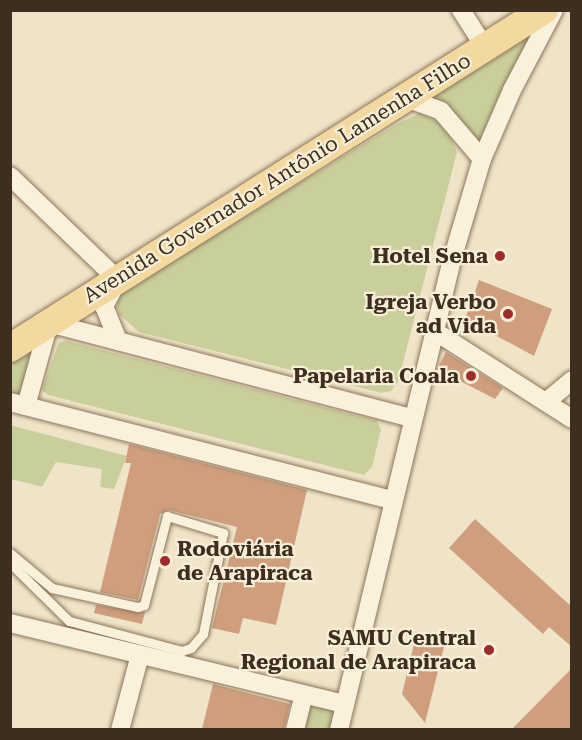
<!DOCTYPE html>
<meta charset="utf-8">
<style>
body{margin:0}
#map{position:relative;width:582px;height:740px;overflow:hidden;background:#f0e4c8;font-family:"Roboto Serif",serif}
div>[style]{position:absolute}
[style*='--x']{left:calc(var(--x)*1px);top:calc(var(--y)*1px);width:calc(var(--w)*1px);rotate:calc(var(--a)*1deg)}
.green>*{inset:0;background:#c9cf9b}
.building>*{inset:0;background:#cf9f7d}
.roads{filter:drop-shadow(0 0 2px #8d765c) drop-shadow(0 0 2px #8d765c)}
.service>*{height:9px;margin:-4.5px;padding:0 4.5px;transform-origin:4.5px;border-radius:4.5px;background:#faf1dc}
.minor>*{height:18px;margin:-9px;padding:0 9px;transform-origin:9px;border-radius:9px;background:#faf1dc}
.primary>*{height:28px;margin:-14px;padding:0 14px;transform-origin:14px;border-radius:14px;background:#f3d9a0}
.dots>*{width:16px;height:16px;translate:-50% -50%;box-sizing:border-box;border:3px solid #f7eed8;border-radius:50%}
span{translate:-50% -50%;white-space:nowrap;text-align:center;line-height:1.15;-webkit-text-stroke:4.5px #f7eed8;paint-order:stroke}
.street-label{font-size:21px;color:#3d2e20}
.poi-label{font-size:21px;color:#3d2e20;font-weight:700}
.right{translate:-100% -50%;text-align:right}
.left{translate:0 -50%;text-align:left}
.frame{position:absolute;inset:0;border:12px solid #3d2e20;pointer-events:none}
</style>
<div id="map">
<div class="green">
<div style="clip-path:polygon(544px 11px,482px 159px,441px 111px,406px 98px)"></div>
<div style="clip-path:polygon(420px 113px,446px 126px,457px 152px,398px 382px,391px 391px,382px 393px,139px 332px,120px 315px,116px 301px,123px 291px,395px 125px)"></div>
<div style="clip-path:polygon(49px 323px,26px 406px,11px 402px,10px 348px)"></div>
<div style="clip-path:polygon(67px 341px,377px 421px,381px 430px,372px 467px,364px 475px,48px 395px,42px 390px,59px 342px)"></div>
<div style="clip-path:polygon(10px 425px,127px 456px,114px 489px,100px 487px,102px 469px,56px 462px,42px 487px,11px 479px)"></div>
<div style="clip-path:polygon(304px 695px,344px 704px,339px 729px,295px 730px)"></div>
</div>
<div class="building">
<div style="clip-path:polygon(479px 280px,552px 309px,534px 356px,465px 319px)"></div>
<div style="clip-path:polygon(446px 352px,503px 388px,495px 399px,437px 369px)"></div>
<div style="clip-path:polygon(129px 444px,307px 490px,276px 625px,243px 618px,239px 634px,212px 628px,237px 527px,169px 510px,160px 514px,138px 600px,100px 592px,131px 463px,125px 463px)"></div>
<div style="clip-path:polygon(475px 519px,572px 607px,572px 647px,549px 627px,543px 634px,449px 548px)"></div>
<div style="clip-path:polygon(96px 605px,145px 612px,142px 624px,94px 613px)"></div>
<div style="clip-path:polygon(415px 640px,444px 647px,425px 723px,402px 694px)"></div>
<div style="clip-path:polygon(572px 668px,572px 729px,512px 729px)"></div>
<div style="clip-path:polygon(213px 684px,290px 704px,284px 729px,202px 729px)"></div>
</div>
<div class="roads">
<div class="service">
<div style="--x:10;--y:553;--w:55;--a:39.8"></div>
<div style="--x:52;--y:588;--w:88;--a:12.5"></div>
<div style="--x:138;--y:607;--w:6;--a:-18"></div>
<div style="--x:144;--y:605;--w:92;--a:-75.5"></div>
<div style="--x:167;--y:516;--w:59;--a:16.9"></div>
<div style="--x:223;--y:533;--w:103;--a:101.2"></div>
<div style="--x:203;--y:634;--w:18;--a:131"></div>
<div style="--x:191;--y:648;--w:9;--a:162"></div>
<div style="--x:182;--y:651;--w:117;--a:-165.1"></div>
<div style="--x:69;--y:621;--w:83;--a:-135.5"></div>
</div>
<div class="minor">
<div style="--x:461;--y:10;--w:43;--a:57.4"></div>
<div style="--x:406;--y:98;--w:37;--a:20"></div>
<div style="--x:441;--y:111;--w:63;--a:49.5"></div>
<div style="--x:10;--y:176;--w:150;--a:43.9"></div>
<div style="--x:118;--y:280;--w:30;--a:118"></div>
<div style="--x:104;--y:306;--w:38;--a:68"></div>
<div style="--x:436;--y:332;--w:161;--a:32.6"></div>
<div style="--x:10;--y:402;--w:394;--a:14.4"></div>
<div style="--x:546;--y:402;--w:34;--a:-40"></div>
<div style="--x:26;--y:406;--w:86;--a:-74.5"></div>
<div style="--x:49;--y:323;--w:375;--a:14.7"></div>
<div style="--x:10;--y:623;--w:344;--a:13.6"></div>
<div style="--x:120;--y:730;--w:78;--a:-75.1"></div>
<div style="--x:295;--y:730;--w:36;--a:-76"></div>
<div style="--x:339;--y:730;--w:483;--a:-76.5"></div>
<div style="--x:452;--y:260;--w:105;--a:-73.5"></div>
<div style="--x:482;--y:159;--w:75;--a:-66.5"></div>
<div style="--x:512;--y:90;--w:90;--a:-62.3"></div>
</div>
<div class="primary">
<div style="--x:10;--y:348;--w:632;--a:-32.33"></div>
</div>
</div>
<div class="dots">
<div style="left:500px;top:256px;background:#9e2a2b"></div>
<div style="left:508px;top:314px;background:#9e2a2b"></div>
<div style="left:471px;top:376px;background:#9e2a2b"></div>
<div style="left:165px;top:561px;background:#9e2a2b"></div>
<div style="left:489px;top:650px;background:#9e2a2b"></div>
</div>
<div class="street-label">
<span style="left:277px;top:178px;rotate:-32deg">Avenida Governador Antônio Lamenha Filho</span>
</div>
<div class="poi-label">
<span class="right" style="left:488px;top:256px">Hotel Sena</span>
<span class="right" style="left:496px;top:314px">Igreja Verbo<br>ad Vida</span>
<span class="right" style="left:459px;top:376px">Papelaria Coala</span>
<span class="left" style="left:177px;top:561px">Rodoviária<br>de Arapiraca</span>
<span class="right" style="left:476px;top:650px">SAMU Central<br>Regional de Arapiraca</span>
</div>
<div class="frame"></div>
</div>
